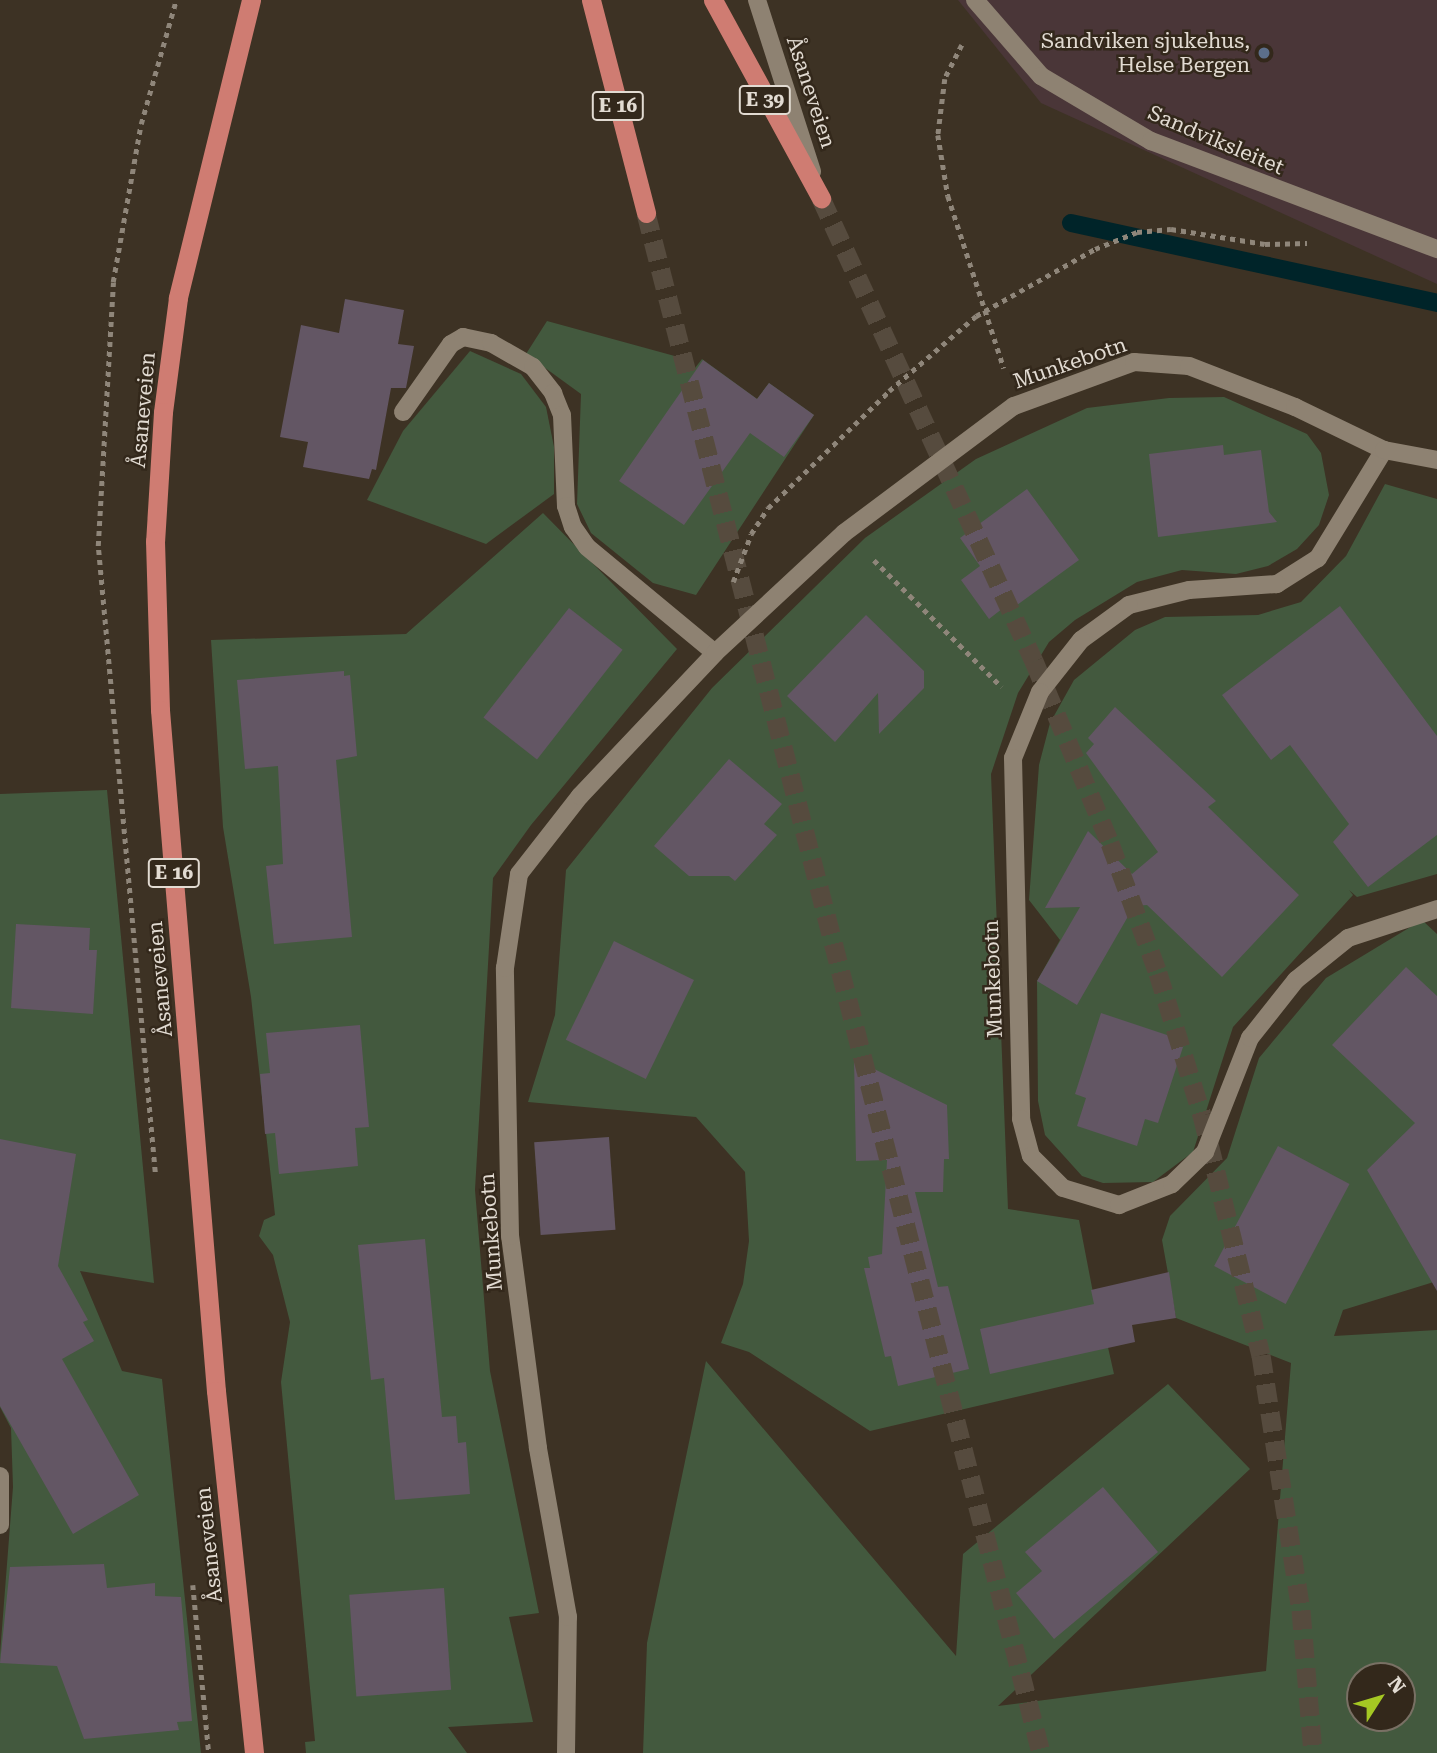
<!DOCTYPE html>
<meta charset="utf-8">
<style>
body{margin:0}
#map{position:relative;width:1437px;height:1753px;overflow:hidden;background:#3d3224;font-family:"Roboto Serif",serif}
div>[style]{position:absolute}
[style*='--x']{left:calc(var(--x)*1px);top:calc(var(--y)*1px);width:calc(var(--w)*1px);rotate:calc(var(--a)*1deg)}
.medical>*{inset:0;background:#4a3638}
.green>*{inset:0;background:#43593e}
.stream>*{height:18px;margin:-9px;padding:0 9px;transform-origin:9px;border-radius:9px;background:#002429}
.building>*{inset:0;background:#635664;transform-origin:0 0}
.trunk-tunnel>*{height:19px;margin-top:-9.5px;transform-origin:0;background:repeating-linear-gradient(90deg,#564b3e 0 19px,transparent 0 29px)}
.path>*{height:4.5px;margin-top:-2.25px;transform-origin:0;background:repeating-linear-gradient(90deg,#8f867a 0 5px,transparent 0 10px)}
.service>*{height:18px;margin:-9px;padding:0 9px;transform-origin:9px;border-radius:9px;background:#8e8272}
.minor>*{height:18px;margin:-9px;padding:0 9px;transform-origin:9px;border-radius:9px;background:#8e8272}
.trunk>*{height:19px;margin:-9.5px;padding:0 9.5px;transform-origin:9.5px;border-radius:9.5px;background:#cf7c72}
.dots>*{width:19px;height:19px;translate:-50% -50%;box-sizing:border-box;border:4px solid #33281b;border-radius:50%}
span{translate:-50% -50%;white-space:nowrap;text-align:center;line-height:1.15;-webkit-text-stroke:5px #33281b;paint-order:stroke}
.shield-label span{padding:2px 5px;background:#33281b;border:2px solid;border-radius:5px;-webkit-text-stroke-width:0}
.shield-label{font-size:19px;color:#e2dbd2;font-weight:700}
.poi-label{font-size:21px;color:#e2dbd2}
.right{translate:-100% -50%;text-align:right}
.street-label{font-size:21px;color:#e2dbd2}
.north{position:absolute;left:1346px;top:1662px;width:70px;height:70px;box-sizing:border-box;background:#33281b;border:2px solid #797064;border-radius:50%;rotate:53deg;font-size:19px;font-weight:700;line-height:28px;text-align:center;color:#e2dbd2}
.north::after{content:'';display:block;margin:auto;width:24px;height:32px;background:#a5c823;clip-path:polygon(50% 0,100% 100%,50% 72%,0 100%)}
</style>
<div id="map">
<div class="medical">
<div style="clip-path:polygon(958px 0,1437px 0,1437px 284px,1041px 103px)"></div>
</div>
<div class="green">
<div style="clip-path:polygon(547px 321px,682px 358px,695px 368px,702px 359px,757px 399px,769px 383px,814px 415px,696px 595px,653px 583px,591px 533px,577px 504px,581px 394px,526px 354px)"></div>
<div style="clip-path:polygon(470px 351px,521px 374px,546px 407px,554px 447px,554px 494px,486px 544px,367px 500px,403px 431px)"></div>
<div style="clip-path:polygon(1224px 397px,1307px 434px,1321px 453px,1329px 495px,1319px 525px,1297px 549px,1268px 566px,1236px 574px,1182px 570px,1137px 582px,1075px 620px,1049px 642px,1018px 693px,991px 774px,1008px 1209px,1079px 1220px,1101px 1334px,1105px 1334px,1114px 1374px,870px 1431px,749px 1352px,721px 1343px,743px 1284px,749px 1241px,745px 1172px,696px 1117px,528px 1102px,555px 1015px,566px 870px,712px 688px,865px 538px,976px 459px,1087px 408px,1169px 398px)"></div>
<div style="clip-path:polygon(1385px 484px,1437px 499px,1437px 874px,1357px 897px,1349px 890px,1353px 895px,1233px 1027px,1193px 1152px,1153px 1182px,1103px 1183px,1082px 1176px,1045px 1135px,1038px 1101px,1037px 981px,1060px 940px,1029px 900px,1039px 765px,1050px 723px,1074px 680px,1135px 630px,1165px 617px,1258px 615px,1301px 602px,1346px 556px)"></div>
<div style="clip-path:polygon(543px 513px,677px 649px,531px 825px,493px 878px,475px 1190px,490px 1371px,539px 1613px,509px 1617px,533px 1722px,448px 1727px,467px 1753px,306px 1753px,305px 1742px,315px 1741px,281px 1382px,290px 1322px,273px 1255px,259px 1236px,264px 1220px,275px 1215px,251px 997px,223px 827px,211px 640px,406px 634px)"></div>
<div style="clip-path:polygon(107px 790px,154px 1283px,80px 1271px,122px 1371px,162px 1379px,201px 1753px,0 1753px,0 1654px,13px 1487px,11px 1428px,0 1407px,0 794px)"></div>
<div style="clip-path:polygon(evenodd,1422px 920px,1437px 934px,1437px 1281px,1343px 1310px,1334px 1336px,1437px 1330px,1437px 1753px,643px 1753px,647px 1643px,706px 1361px,956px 1656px,963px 1554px,1168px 1384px,1250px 1469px,998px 1706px,1266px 1671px,1291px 1363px,1176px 1318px,1162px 1240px,1170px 1216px,1227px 1158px,1259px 1058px,1326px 978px,1422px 920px,1360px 1676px,1402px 1676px,1402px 1718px,1360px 1718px,1360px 1676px)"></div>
</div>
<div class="stream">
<div style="--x:1071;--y:223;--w:375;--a:12.3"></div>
</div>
<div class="building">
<div style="clip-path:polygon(345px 299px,404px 310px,398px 344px,414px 346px,406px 388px,391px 388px,376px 470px,372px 469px,369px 479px,303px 467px,308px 442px,280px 437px,301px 325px,339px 333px)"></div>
<div style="clip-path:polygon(703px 360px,757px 399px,769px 383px,814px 415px,784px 457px,750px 433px,684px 525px,619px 481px)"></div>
<div style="clip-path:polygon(1223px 445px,1224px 455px,1261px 450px,1269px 512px,1277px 522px,1158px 537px,1149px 454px)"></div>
<div style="clip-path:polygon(1027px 489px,1079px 560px,1010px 610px,1007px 605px,989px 619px,961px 580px,980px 566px,960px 538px)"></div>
<div style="clip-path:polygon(1340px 606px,1437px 736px,1437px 835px,1368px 887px,1333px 842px,1349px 824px,1290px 745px,1271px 760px,1222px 695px)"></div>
<div style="left:569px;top:608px;width:68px;height:139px;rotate:38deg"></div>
<div style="clip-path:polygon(866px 615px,924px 671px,924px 688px,879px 734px,878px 693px,835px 742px,787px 696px)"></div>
<div style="clip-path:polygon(344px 671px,344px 676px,350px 675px,357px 756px,336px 760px,352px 937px,274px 944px,266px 866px,283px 864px,278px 766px,245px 769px,237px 680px)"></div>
<div style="clip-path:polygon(1115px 707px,1216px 801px,1208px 807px,1299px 895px,1222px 977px,1147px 905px,1134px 906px,1077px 1005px,1037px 981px,1080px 907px,1045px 908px,1088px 831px,1132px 874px,1158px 852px,1086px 753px,1094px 744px,1088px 738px)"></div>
<div style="clip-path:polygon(729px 759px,782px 804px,764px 824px,777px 835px,735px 881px,729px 876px,689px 876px,654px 846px)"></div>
<div style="clip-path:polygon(16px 924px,90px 928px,89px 950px,97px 950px,93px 1014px,11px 1008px)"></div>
<div style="left:614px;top:941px;width:89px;height:110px;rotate:26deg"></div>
<div style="clip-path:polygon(1406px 967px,1437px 996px,1437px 1291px,1367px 1170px,1415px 1123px,1332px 1045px)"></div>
<div style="clip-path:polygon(1101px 1013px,1185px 1041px,1158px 1123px,1145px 1119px,1137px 1146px,1077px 1126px,1086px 1098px,1075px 1094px)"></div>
<div style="clip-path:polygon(360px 1025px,369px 1127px,355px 1128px,358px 1166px,279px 1174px,275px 1133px,265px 1134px,260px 1074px,270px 1073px,266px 1033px)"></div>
<div style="clip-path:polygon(854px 1059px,947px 1105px,949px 1159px,944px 1159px,943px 1192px,915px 1192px,938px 1287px,948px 1286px,969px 1369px,898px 1386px,891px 1356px,885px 1357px,864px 1268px,870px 1268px,868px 1257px,882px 1254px,887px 1160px,856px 1161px)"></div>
<div style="left:609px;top:1137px;width:93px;height:75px;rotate:86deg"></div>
<div style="clip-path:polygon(0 1139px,76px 1154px,58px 1266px,88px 1320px,83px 1322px,94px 1341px,62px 1359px,139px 1495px,73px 1534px,0 1406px)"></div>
<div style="left:1278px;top:1146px;width:81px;height:136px;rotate:28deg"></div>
<div style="clip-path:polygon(425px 1239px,442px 1417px,456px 1416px,458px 1443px,466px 1442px,470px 1494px,395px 1500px,384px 1378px,371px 1380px,358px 1245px)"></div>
<div style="clip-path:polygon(1169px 1272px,1176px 1318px,1132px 1325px,1135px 1342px,990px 1374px,980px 1329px,1094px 1304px,1091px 1290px)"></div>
<div style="clip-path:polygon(1103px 1487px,1158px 1552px,1054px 1639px,1016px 1593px,1042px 1571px,1025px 1552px)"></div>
<div style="clip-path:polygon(104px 1564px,107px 1588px,155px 1583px,155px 1596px,181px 1597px,192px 1721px,177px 1722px,179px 1730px,84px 1739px,57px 1666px,0 1663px,10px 1567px)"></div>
<div style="left:444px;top:1588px;width:102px;height:95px;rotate:86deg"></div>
</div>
<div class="trunk-tunnel">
<div style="--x:821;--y:198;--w:510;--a:65.3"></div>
<div style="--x:1034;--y:661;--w:197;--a:67.3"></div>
<div style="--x:1110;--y:843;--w:139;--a:69.7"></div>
<div style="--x:1158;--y:973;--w:149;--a:72.8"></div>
<div style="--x:1202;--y:1115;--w:247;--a:76.2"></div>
<div style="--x:1261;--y:1355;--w:258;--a:81.1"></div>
<div style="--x:1301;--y:1610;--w:144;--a:85.2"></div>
<div style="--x:646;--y:213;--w:1590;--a:75.61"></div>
</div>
<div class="path">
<div style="--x:962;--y:45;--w:38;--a:117"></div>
<div style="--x:945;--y:79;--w:56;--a:97.1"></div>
<div style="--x:938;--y:135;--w:62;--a:80.7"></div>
<div style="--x:948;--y:196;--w:181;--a:72"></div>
<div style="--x:874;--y:560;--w:180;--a:44.8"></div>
<div style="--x:733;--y:582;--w:51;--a:-69.4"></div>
<div style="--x:751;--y:534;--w:31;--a:-57"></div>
<div style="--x:768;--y:508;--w:168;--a:-44"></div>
<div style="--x:889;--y:391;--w:115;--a:-40.8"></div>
<div style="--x:976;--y:316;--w:137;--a:-29.4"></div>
<div style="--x:1095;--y:249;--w:45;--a:-22"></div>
<div style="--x:1137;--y:232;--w:34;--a:-5"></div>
<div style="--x:1171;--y:229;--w:95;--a:9.1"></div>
<div style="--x:1265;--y:244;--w:42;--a:-1.4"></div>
<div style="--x:155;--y:1172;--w:629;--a:-95.2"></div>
<div style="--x:98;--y:546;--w:264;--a:-86.7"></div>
<div style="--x:113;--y:282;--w:160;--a:-80"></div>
<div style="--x:141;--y:124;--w:129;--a:-74.2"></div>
<div style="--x:193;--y:1585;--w:169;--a:84.6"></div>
</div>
<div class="service">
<div style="--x:757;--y:0;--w:180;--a:72.2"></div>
<div style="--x:403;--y:412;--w:83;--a:-54.8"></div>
<div style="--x:451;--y:344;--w:14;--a:-30"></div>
<div style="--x:463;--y:337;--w:29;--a:12"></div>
<div style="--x:491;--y:343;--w:48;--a:29.7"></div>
<div style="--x:533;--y:367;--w:33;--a:52"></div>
<div style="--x:553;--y:393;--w:24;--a:68"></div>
<div style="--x:562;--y:415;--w:91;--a:87.5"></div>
<div style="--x:566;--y:506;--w:22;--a:72"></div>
<div style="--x:573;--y:527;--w:24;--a:55"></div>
<div style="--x:587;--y:547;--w:166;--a:39.6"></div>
</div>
<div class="minor">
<div style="--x:975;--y:0;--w:101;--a:49"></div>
<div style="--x:1041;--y:76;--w:128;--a:30.6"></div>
<div style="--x:1151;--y:141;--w:306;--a:20.7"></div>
<div style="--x:1384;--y:450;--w:127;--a:121.4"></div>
<div style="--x:1318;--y:558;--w:49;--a:147.6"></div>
<div style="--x:1277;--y:584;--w:88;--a:176.1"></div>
<div style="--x:1189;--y:590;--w:62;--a:166"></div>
<div style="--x:1129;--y:605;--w:59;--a:143.9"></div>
<div style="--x:1081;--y:640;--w:66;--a:128.3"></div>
<div style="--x:1040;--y:692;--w:71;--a:112.2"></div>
<div style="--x:1013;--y:758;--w:361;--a:88.7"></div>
<div style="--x:1021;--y:1119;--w:38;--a:75"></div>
<div style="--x:1031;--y:1156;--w:45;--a:45"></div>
<div style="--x:1063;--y:1188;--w:59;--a:16.9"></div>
<div style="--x:1119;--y:1205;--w:57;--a:-21.6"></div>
<div style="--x:1172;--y:1184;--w:46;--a:-44.1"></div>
<div style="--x:1205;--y:1152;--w:123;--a:-68.5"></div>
<div style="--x:1250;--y:1038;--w:74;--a:-51.6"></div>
<div style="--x:1296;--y:980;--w:67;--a:-38.9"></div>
<div style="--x:1348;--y:938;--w:94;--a:-18"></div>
<div style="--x:0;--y:1476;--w:49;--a:90"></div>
<div style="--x:566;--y:1753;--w:136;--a:-89.2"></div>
<div style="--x:568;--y:1617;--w:172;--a:-100.1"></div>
<div style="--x:538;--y:1448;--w:214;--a:-97.5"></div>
<div style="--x:510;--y:1236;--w:268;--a:-91.1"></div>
<div style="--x:505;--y:968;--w:95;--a:-81.5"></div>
<div style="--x:519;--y:874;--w:99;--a:-52"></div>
<div style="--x:580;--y:796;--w:197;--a:-46.6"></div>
<div style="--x:715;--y:653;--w:176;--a:-42.9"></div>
<div style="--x:844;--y:533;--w:212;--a:-36.8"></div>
<div style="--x:1014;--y:406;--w:128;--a:-20.1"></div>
<div style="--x:1134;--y:362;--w:55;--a:4.2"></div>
<div style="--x:1189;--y:366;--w:114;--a:21.1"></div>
<div style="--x:1295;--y:407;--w:99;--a:25.8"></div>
<div style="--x:1384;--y:450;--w:54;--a:10.7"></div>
</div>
<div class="trunk">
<div style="--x:251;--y:0;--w:307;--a:103.8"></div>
<div style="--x:178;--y:298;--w:115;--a:97.5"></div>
<div style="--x:163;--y:412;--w:129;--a:93.5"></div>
<div style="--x:155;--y:541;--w:169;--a:88.3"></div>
<div style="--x:160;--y:710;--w:683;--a:85.3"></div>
<div style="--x:216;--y:1391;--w:364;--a:84"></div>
<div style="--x:591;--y:0;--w:220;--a:75.5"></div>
<div style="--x:713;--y:0;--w:226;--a:61.4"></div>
</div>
<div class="dots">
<div style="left:1264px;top:53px;background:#5c6f8a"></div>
</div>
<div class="shield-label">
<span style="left:765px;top:100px">E 39</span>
<span style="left:618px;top:106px">E 16</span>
<span style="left:174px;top:873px">E 16</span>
</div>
<div class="poi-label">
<span class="right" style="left:1250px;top:53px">Sandviken sjukehus,<br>Helse Bergen</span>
</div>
<div class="street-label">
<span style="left:811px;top:92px;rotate:72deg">Åsaneveien</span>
<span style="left:1216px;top:140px;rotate:23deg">Sandviksleitet</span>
<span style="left:1070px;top:363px;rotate:-19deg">Munkebotn</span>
<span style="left:143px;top:410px;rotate:-85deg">Åsaneveien</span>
<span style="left:160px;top:979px;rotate:-95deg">Åsaneveien</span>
<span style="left:993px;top:979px;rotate:-92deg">Munkebotn</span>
<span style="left:491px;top:1232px;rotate:-94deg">Munkebotn</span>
<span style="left:209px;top:1545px;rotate:-96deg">Åsaneveien</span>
</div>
<div class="north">N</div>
</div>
